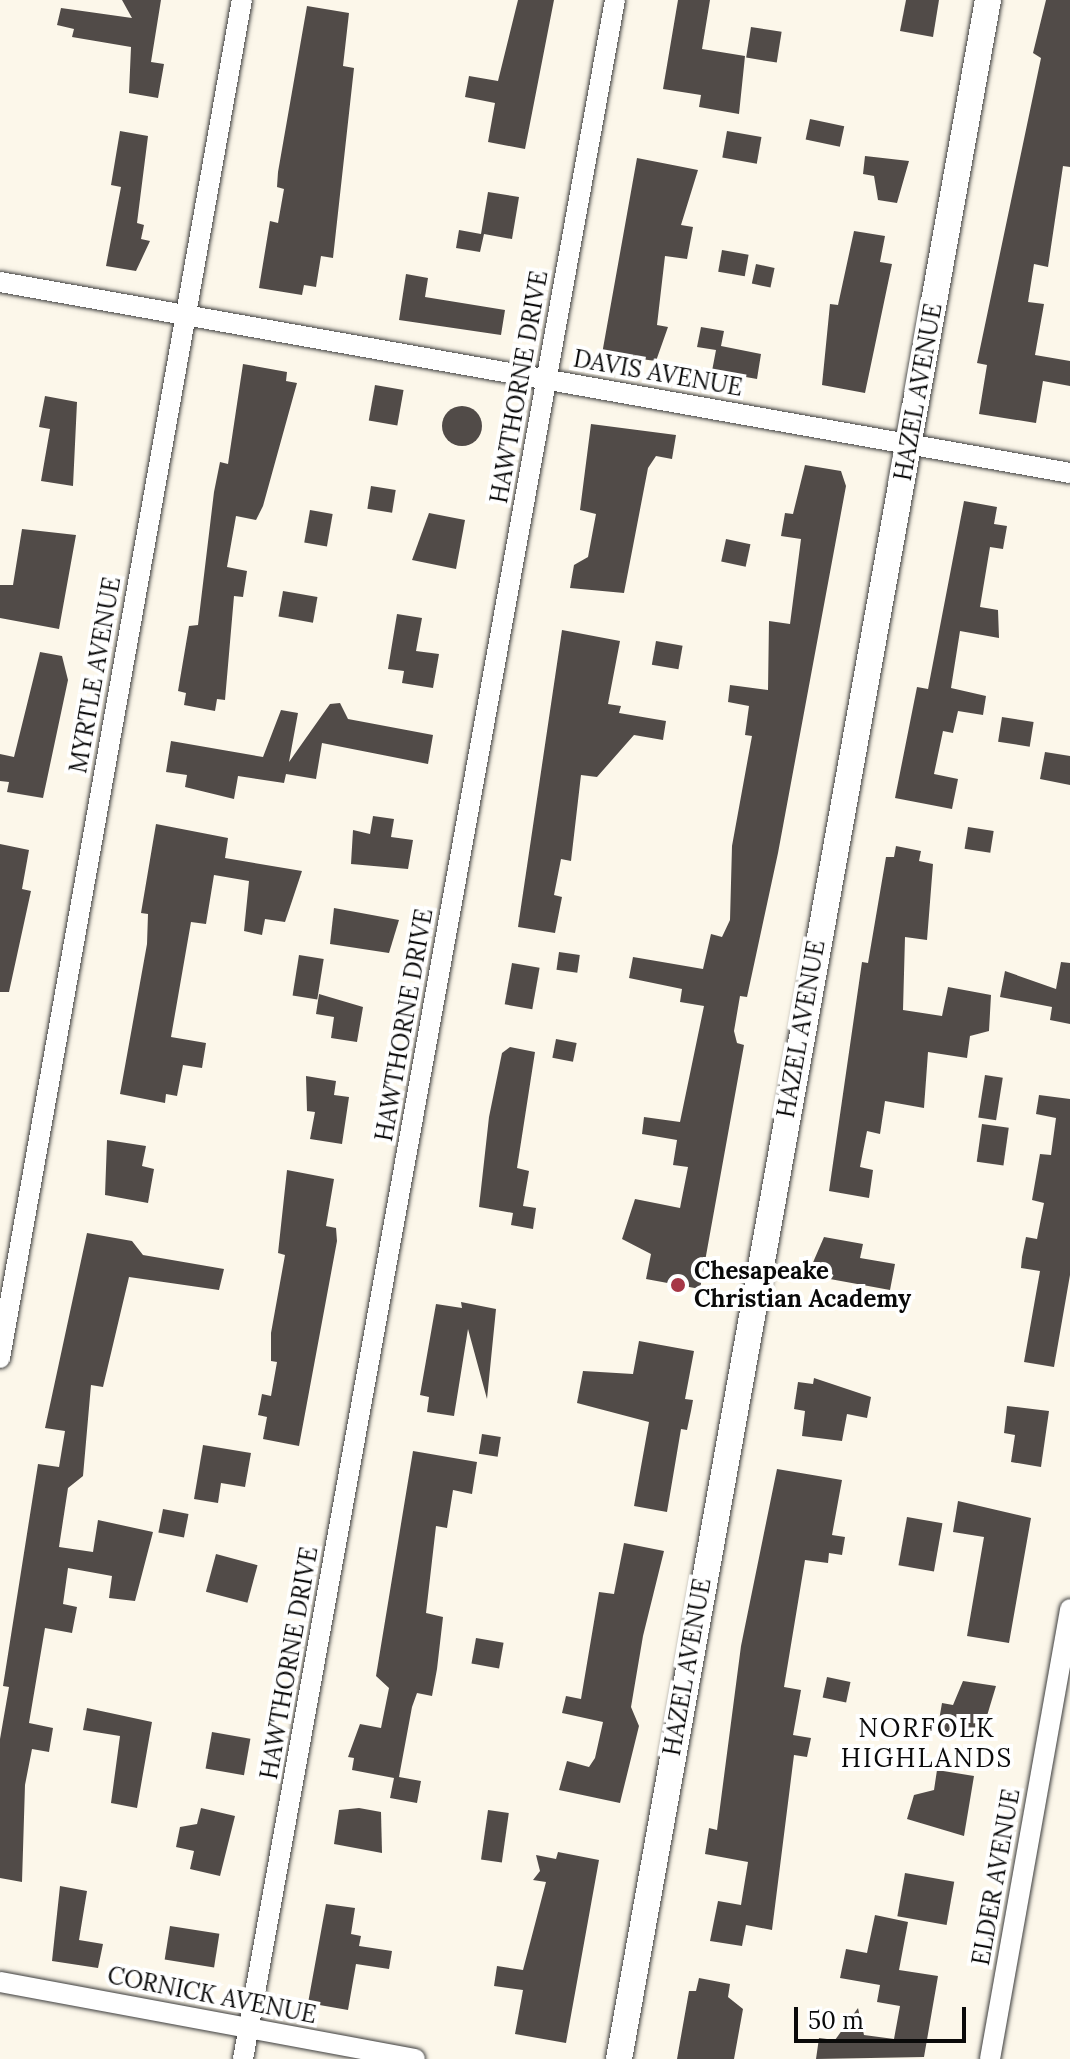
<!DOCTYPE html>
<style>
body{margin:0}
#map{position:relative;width:1070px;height:2059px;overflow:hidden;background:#fcf7ea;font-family:Lora,serif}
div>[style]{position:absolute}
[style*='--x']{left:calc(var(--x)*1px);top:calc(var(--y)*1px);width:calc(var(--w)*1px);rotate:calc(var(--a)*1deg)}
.building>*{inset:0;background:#514b48;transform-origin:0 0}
.round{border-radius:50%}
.roads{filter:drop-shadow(0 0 2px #3d3d3d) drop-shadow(0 0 2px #3d3d3d)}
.minor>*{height:20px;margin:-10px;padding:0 10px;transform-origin:10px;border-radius:10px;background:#fff}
.tertiary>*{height:26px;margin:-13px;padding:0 13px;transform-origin:13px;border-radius:13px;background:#fff}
.dots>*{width:22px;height:22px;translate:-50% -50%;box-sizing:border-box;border:4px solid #fff;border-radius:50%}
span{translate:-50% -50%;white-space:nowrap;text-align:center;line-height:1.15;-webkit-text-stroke:8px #fff;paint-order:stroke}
.street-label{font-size:24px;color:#0a0a0a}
.poi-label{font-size:24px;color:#0a0a0a;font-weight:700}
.left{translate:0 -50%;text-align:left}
.neighbourhood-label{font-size:26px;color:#0a0a0a;letter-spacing:2px}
.scale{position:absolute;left:794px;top:2007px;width:172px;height:36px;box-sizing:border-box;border:4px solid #0a0a0a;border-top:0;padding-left:10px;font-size:24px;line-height:28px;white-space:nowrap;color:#0a0a0a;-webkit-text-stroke:6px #fff;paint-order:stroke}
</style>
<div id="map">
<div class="building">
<div style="clip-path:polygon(122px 0,161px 0,151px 62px,164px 64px,158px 98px,129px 93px,131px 47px,72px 37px,74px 29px,57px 25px,61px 8px,132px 18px)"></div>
<div style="clip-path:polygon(518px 0,554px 0,525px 149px,488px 142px,495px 103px,465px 97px,469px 76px,498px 81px)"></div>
<div style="clip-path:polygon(678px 0,710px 0,702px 49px,745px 56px,739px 114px,699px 107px,701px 95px,663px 89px)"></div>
<div style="clip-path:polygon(906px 0,939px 0,933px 37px,900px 31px)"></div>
<div style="clip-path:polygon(1046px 0,1070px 0,1070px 167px,1063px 166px,1048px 267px,1034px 264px,1028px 302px,1044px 304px,1035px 355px,1070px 361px,1070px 386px,1043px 381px,1036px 423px,979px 414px,987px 365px,977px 363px,1041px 58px,1033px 53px)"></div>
<div style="clip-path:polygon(307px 6px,349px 13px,343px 66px,354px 68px,333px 258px,321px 256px,316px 287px,304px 285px,302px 295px,259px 288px,270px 221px,278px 223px,284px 189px,277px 187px,278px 172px)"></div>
<div style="left:751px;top:27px;width:31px;height:31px;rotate:9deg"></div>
<div style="left:810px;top:119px;width:35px;height:21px;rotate:12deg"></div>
<div style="clip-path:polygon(120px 131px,148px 136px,137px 223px,144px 225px,141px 239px,150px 241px,136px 271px,106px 266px,121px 187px,111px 185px)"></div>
<div style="left:727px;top:131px;width:35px;height:27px;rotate:10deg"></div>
<div style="clip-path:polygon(865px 156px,909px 161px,897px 203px,878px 200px,874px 176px,863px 174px)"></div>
<div style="clip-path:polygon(637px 158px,698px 170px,681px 225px,693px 227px,687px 259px,665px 256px,657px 325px,668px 327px,656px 361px,602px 354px)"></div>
<div style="clip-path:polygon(488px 192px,519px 197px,512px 239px,484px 234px,480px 252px,456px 248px,459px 230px,481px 234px)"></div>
<div style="clip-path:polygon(854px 231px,885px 236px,880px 262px,892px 264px,865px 393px,822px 385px,830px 304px,838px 305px)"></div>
<div style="left:722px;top:250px;width:27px;height:22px;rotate:10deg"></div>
<div style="left:756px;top:264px;width:19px;height:20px;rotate:12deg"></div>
<div style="clip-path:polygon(406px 274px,428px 278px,425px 297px,505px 310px,501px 335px,399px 320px)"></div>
<div style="clip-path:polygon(701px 327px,724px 331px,721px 346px,761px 354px,757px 379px,712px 371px,716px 350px,697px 347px)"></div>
<div style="clip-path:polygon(243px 364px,287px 372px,286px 381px,297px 383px,263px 506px,256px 520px,236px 516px,227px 567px,247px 571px,243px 597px,234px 596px,225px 700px,217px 699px,215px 711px,184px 705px,186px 693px,178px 691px,189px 626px,198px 625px,214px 492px,220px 462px,228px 464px)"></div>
<div style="left:375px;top:385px;width:29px;height:36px;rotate:10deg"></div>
<div style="clip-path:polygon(45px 396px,77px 402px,73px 486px,41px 481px,50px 429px,39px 427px)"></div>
<div class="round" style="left:442px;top:406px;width:40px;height:40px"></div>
<div style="clip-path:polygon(591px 424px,676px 435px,672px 459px,656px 456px,648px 468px,624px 593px,570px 588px,574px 565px,588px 557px,596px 514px,580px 510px)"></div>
<div style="clip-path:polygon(805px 465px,841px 471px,846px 486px,778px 853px,747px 997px,740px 996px,734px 1031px,737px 1043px,744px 1045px,700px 1289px,646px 1279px,651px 1254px,622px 1239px,635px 1199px,680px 1208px,688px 1167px,673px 1165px,677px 1140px,642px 1134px,644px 1117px,680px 1122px,704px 1006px,680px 1002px,682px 989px,629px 978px,633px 957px,703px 969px,711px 934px,722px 937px,730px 920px,732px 846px,752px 736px,745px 735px,749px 706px,728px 702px,730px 685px,768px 690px,769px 621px,790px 624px,801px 539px,781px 536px,785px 513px,793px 514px)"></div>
<div style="left:371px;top:486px;width:25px;height:23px;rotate:9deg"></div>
<div style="clip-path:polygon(964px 501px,997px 507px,994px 524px,1007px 526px,1003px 549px,990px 547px,980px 607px,998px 610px,999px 638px,960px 631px,951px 688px,986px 696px,983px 715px,958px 711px,953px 733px,943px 731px,934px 774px,958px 779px,952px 809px,895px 798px,917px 687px,928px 689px)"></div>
<div style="left:310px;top:510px;width:23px;height:33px;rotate:10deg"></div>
<div style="clip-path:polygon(429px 513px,465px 520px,456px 569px,412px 560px)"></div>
<div style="clip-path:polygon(22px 529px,76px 535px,59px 629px,0 618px,0 585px,13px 585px)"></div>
<div style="left:726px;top:539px;width:25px;height:23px;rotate:12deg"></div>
<div style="left:283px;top:591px;width:35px;height:26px;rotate:10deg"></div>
<div style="clip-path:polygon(397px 614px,422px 618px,416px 651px,439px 654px,433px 688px,402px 683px,404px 671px,388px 669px)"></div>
<div style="clip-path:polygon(562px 630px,620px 641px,608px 704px,621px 706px,619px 713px,666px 721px,663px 740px,634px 735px,597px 777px,581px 775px,571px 861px,561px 859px,554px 895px,562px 897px,555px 933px,518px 927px)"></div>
<div style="left:656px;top:641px;width:27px;height:24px;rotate:10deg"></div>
<div style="clip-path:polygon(40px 652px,62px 656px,68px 680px,43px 798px,7px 792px,9px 782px,0 781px,0 754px,14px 757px)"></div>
<div style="clip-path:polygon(340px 703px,348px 719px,433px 735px,428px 764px,322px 743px,316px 779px,286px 774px,284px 783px,238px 776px,234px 799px,185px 787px,187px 775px,166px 772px,171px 741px,263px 757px,281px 710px,298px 713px,289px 762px,330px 704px)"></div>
<div style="left:1002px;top:717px;width:32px;height:25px;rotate:9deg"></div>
<div style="clip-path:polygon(1045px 752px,1070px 756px,1070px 785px,1040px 779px)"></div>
<div style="clip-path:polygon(373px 816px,394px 819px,391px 837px,413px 840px,408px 869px,351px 864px,353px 830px,370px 834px)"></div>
<div style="clip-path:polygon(156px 824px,228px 838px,225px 858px,302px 871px,285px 922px,265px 919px,262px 935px,244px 931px,249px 881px,214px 875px,206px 924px,191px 922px,171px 1037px,206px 1043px,202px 1068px,183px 1065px,177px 1096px,166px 1094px,165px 1103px,120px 1094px,147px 944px,148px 914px,141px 913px)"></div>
<div style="left:968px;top:827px;width:26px;height:22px;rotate:9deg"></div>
<div style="clip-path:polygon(0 844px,29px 850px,22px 889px,31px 891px,9px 992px,0 992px)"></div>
<div style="clip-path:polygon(896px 846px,921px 851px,919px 861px,933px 864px,927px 940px,905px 937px,903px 1010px,942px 1016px,948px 987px,991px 995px,989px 1031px,970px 1036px,967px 1058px,928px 1052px,924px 1108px,885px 1101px,880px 1134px,867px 1131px,860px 1167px,873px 1170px,869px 1198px,829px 1191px,862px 962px,868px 963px,886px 857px,894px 857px)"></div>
<div style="clip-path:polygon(334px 908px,399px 920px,389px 953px,330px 944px)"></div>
<div style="left:559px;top:952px;width:21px;height:18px;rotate:8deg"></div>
<div style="left:299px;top:955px;width:25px;height:41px;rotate:9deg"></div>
<div style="clip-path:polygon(1061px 962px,1070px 963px,1070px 1024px,1050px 1020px,1052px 1007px,1000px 997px,1005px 971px,1056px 989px)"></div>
<div style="left:512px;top:963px;width:28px;height:42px;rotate:10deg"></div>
<div style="clip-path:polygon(319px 994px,363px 1007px,357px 1042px,331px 1038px,334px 1017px,316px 1014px)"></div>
<div style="left:556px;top:1039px;width:21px;height:19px;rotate:11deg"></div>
<div style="clip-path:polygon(510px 1047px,535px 1052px,517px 1168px,529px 1171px,523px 1206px,536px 1208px,533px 1229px,511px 1225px,513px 1213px,479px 1207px,489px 1117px,502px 1053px)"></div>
<div style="left:985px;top:1075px;width:18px;height:43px;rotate:9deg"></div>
<div style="clip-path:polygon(306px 1076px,336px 1081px,334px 1095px,349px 1097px,342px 1144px,310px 1139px,315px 1112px,307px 1111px)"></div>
<div style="clip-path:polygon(1039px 1095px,1070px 1099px,1070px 1275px,1054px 1367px,1024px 1362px,1040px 1271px,1021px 1268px,1022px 1257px,1026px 1237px,1037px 1239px,1044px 1203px,1032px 1200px,1040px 1154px,1051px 1155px,1056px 1118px,1036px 1114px)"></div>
<div style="left:982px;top:1124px;width:27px;height:38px;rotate:8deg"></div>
<div style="clip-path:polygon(107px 1140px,146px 1146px,142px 1166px,154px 1169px,148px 1203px,105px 1195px)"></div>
<div style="clip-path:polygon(287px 1170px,334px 1179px,326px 1226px,336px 1228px,337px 1241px,299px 1446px,263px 1439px,267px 1417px,258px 1415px,262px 1394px,271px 1396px,277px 1362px,271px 1361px,271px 1333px,285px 1255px,278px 1253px)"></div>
<div style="clip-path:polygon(87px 1233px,132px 1241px,143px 1255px,224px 1269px,219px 1290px,129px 1277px,103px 1387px,91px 1385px,83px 1476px,68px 1488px,59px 1547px,93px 1552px,98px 1520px,153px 1532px,135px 1601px,109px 1598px,112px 1576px,68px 1568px,63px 1604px,77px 1607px,72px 1633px,45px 1628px,29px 1723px,53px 1728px,49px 1752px,32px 1749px,25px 1785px,22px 1882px,0 1878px,0 1739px,9px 1687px,3px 1686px,38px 1464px,59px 1467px,65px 1431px,45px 1428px)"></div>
<div style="clip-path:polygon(824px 1237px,863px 1244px,860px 1258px,895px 1264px,890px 1290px,819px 1277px,820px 1268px,811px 1267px)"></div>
<div style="clip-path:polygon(461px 1302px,496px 1309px,487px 1399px,468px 1329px,454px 1416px,427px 1412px,429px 1397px,420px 1395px,436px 1304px,462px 1308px)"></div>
<div style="clip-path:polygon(639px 1341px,694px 1351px,685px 1399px,693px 1400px,691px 1411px,687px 1430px,681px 1429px,667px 1512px,634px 1506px,649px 1422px,577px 1403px,583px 1371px,633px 1374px)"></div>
<div style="clip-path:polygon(814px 1378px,871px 1397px,867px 1418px,847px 1414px,842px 1441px,802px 1436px,805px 1411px,794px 1409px,798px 1382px,813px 1384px)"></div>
<div style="clip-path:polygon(1007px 1406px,1049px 1411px,1041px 1467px,1011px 1462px,1015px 1435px,1004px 1433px)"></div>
<div style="left:482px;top:1434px;width:19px;height:20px;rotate:9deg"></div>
<div style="clip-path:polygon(203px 1445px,251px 1453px,245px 1487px,221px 1483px,218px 1503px,194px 1499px)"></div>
<div style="clip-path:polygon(413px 1451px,477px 1462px,472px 1494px,453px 1490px,447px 1528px,436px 1526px,426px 1613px,443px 1617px,437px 1669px,432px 1696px,417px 1693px,412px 1707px,399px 1777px,421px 1781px,417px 1803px,390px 1798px,394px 1778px,352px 1770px,354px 1758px,348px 1757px,360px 1724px,381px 1728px,389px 1688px,376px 1676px)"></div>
<div style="clip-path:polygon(777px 1469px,842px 1480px,832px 1535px,845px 1537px,842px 1555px,829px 1553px,828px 1563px,805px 1560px,784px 1687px,801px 1690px,793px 1735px,811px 1738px,807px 1757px,794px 1755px,772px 1930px,746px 1925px,742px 1946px,710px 1941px,718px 1901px,741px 1905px,748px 1862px,705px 1854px,709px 1828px,717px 1830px,741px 1646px)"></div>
<div style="clip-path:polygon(958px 1501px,1031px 1518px,1009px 1643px,967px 1636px,984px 1537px,953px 1532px)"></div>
<div style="left:163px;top:1509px;width:26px;height:24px;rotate:11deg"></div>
<div style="left:907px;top:1517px;width:36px;height:49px;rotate:10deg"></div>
<div style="clip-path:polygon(624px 1543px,664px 1551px,643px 1636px,631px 1707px,639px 1726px,620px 1803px,559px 1790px,567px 1761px,589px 1767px,595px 1758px,603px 1722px,562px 1713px,566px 1696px,581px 1699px,599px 1592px,614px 1594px)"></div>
<div style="left:216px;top:1554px;width:43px;height:39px;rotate:15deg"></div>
<div style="left:476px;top:1638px;width:28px;height:26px;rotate:10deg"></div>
<div style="left:827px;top:1677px;width:24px;height:21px;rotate:12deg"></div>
<div style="clip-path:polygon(963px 1681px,996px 1686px,980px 1739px,937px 1732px,942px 1703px,953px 1705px)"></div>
<div style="clip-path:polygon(87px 1708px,152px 1722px,137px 1808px,111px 1803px,120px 1736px,83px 1730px)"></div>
<div style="left:212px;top:1732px;width:39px;height:37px;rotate:10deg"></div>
<div style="clip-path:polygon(937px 1770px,974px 1776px,964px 1836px,907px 1819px,914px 1795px,934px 1790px)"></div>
<div style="clip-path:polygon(201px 1808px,235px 1816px,220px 1876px,190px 1869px,194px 1851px,176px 1847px,180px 1827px,197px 1824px)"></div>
<div style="clip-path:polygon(359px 1808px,381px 1812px,382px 1853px,334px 1844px,339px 1810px)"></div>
<div style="left:488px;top:1810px;width:21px;height:50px;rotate:8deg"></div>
<div style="clip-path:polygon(558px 1852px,599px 1860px,566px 2043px,515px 2034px,523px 1990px,494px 1986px,497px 1966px,523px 1970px,546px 1882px,533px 1880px,540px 1871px,536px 1855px,556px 1859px)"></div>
<div style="left:905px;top:1873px;width:50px;height:44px;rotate:10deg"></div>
<div style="clip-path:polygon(60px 1886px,87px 1891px,79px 1940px,103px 1944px,98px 1968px,52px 1961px)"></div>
<div style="clip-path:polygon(326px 1904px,355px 1908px,351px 1934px,361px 1936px,359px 1946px,392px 1951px,389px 1969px,356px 1964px,348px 2010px,308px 2003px)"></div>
<div style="clip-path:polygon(875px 1915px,908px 1922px,899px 1970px,938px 1976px,924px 2057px,816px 2059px,819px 2038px,835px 2040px,858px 2008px,864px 2035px,894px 2039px,900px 2006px,877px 2002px,880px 1985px,840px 1978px,846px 1949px,867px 1953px)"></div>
<div style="left:170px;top:1926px;width:50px;height:34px;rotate:9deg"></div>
<div style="clip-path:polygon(699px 1978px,730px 1984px,728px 1997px,743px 2009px,734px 2059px,677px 2059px,689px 1991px,696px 1991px)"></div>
</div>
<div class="roads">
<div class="minor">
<div style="--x:0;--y:282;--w:1087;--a:10.12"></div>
<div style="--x:0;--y:1358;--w:1379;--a:-79.9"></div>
<div style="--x:0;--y:1982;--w:422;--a:10.5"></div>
<div style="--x:243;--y:2059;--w:2092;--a:-79.76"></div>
<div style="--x:990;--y:2059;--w:457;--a:-79.9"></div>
</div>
<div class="tertiary">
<div style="--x:619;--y:2059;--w:2092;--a:-79.84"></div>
</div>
</div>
<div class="dots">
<div style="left:678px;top:1285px;background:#a63646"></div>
</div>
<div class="street-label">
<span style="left:658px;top:373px;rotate:10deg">DAVIS AVENUE</span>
<span style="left:519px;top:387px;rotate:-80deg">HAWTHORNE DRIVE</span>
<span style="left:918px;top:392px;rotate:-80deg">HAZEL AVENUE</span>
<span style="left:95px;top:675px;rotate:-80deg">MYRTLE AVENUE</span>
<span style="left:404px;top:1025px;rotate:-80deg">HAWTHORNE DRIVE</span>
<span style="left:801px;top:1029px;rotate:-80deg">HAZEL AVENUE</span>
<span style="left:289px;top:1663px;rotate:-80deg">HAWTHORNE DRIVE</span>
<span style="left:687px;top:1667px;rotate:-80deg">HAZEL AVENUE</span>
<span style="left:996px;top:1877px;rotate:-80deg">ELDER AVENUE</span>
<span style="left:212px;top:1995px;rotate:11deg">CORNICK AVENUE</span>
</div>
<div class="poi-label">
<span class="left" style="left:694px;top:1285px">Chesapeake<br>Christian Academy</span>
</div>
<div class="neighbourhood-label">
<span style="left:927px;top:1743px">NORFOLK<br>HIGHLANDS</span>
</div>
<div class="scale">50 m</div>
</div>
